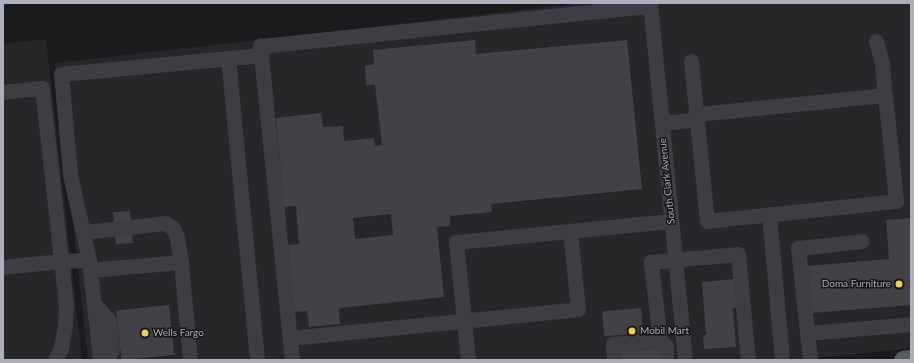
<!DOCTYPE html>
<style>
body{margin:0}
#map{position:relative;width:914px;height:363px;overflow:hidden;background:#1b1a1c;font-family:Lato,sans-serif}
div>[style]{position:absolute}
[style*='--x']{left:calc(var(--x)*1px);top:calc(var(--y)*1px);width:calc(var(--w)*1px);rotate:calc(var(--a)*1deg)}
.built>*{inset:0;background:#272629}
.building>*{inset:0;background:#424246;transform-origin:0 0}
.minor>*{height:15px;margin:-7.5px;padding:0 7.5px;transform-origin:7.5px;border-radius:7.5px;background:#3d3d43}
.major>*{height:19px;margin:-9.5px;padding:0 9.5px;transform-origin:9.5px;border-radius:9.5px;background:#575860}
.dots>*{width:11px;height:11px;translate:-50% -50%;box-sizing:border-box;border:2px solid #151517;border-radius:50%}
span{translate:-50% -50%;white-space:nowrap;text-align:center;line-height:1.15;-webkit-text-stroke:3px #151517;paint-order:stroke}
.street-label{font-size:10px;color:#adafbc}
.poi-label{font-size:10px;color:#adafbc}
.right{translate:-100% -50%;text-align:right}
.left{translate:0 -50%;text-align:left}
.frame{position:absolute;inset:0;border:4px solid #adafbc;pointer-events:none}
</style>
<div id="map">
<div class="built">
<div style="clip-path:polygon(582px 3px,643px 3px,678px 360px,88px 360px,55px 63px)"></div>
<div style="clip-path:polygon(657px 3px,911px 3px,911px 348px,798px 360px,692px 360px)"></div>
<div style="clip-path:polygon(46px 39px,82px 360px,3px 360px,3px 44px)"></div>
</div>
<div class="building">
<div style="clip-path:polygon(evenodd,475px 40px,476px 54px,627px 40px,642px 189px,491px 204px,492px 212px,450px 216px,450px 226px,437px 227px,444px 297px,339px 308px,340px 324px,309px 327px,307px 311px,294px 312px,288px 245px,299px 244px,296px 206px,284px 207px,276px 118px,321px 113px,323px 127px,343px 126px,344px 141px,374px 138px,375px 146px,382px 145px,375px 85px,366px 85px,365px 66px,374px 64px,373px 50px,475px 40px,391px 214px,393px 235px,355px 239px,353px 218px,391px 214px)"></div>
<div style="left:130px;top:211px;width:32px;height:17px;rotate:85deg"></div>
<div style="clip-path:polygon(911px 218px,911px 305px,811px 313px,807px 266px,889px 259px,886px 220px)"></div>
<div style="clip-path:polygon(735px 279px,738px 308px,733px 308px,736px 347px,704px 349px,703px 335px,706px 335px,702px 282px)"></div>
<div style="left:169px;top:305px;width:50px;height:53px;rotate:84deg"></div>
<div style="left:641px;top:308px;width:25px;height:39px;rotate:85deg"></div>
<div style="clip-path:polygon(661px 348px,662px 360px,617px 360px,616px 352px)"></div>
</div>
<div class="minor">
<div style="--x:650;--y:3;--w:359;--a:84.4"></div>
<div style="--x:876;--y:41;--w:23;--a:75"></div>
<div style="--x:882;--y:63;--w:32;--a:85"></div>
<div style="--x:228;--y:58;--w:303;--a:84.5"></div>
<div style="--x:691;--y:61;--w:161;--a:84.3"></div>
<div style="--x:707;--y:221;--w:190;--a:-6"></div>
<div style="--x:896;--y:201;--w:107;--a:-95.9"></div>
<div style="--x:885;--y:95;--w:189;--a:174.2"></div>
<div style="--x:3;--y:92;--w:39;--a:-6"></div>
<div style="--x:42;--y:88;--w:217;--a:83.7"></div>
<div style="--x:66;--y:304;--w:21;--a:93"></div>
<div style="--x:65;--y:325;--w:23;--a:100"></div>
<div style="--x:61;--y:348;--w:13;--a:117"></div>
<div style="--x:662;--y:123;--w:36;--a:-6"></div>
<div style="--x:769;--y:214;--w:147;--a:84.9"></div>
<div style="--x:84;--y:232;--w:81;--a:-6.3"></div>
<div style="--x:165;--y:223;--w:9;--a:32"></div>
<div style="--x:173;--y:228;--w:10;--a:66"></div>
<div style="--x:177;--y:237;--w:25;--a:81"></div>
<div style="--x:181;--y:262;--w:98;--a:84.8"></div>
<div style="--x:3;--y:267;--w:58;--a:-5.9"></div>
<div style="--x:61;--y:261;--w:28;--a:-2"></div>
<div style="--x:90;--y:270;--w:91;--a:-5"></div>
<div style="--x:94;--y:304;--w:22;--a:47"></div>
<div style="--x:109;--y:320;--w:30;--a:84"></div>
<div style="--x:112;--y:350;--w:12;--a:125"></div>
<div style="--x:807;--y:333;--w:104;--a:-4.9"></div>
<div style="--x:290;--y:338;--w:289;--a:-5.7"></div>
<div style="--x:578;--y:309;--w:78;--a:-95.9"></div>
<div style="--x:100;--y:360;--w:101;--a:-96.3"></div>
<div style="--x:89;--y:260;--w:88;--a:-102.5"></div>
<div style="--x:70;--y:174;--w:100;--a:-95.1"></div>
<div style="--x:61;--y:74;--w:201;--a:-5.4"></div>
<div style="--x:292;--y:360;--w:316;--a:-95.8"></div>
<div style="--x:260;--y:46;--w:392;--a:-5.9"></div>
<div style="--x:468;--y:360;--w:119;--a:-95.8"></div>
<div style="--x:456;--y:242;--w:216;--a:-5.6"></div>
<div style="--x:614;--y:360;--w:16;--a:-94"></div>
<div style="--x:613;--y:344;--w:47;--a:-4.9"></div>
<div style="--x:666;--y:360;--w:14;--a:-90"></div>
<div style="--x:666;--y:346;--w:8;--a:-135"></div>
<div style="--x:660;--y:340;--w:79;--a:-96.6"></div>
<div style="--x:651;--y:262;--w:87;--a:-5.3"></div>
<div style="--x:738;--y:254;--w:106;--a:84.6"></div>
<div style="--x:810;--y:360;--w:113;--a:-96.1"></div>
<div style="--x:798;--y:248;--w:64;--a:-6.2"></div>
</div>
<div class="major">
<div style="--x:903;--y:360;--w:8;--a:-7"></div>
</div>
<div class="dots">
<div style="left:899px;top:284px;background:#f0d23f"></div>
<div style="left:632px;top:331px;background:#f0d23f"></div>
<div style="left:145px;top:333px;background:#f0d23f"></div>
</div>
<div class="street-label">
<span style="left:667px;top:181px;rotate:-96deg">South Clark Avenue</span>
</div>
<div class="poi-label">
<span class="right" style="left:891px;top:284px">Doma Furniture</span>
<span class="left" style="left:640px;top:331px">Mobil Mart</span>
<span class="left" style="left:153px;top:333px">Wells Fargo</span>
</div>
<div class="frame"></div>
</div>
